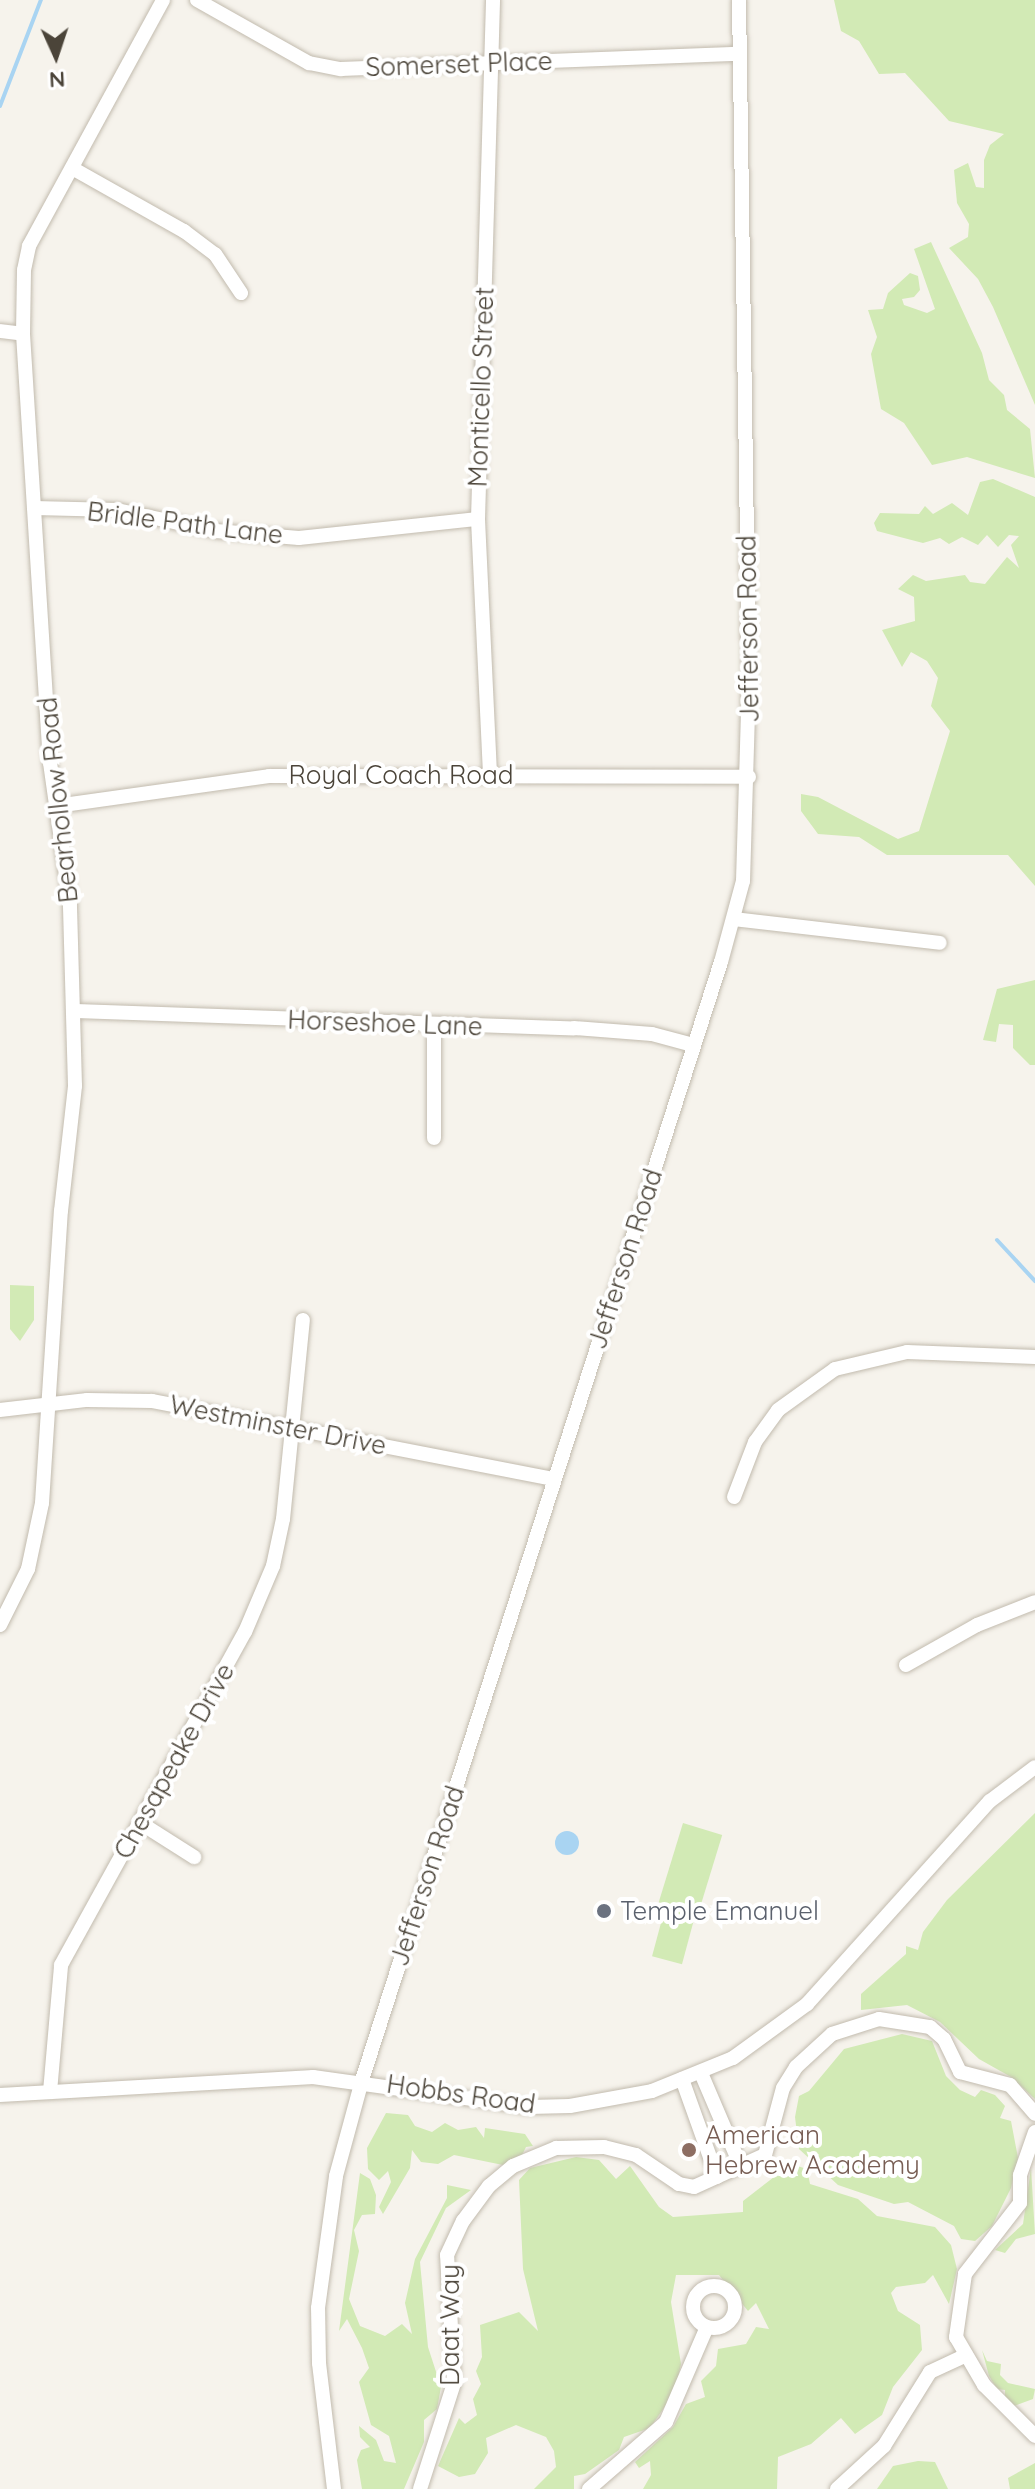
<!DOCTYPE html>
<style>
body{margin:0}
#map{position:relative;width:1035px;height:2489px;overflow:hidden;background:#f6f3ec;font-family:Quicksand,sans-serif}
div>[style]{position:absolute}
[style*='--x']{left:calc(var(--x)*1px);top:calc(var(--y)*1px);width:calc(var(--w)*1px);rotate:calc(var(--a)*1deg)}
.green>*{inset:0;background:#d2eab5;transform-origin:0 0}
.water>*{inset:0;background:#a9d4f2}
.round{border-radius:50%}
.stream>*{height:4px;margin:-2px;padding:0 2px;transform-origin:2px;border-radius:2px;background:#a9d4f2}
.roads{filter:drop-shadow(0 0 2px #c2bbae) drop-shadow(0 0 2px #c2bbae)}
.minor>*{height:14px;margin:-7px;padding:0 7px;transform-origin:7px;border-radius:7px;background:#fff}
.minor>.ring{margin:-7px;padding:0;box-sizing:content-box;background:none;border:14px solid #fff;border-radius:50%}
.dots>*{width:22px;height:22px;translate:-50% -50%;box-sizing:border-box;border:4px solid #fff;border-radius:50%}
span{translate:-50% -50%;white-space:nowrap;text-align:center;line-height:1.15;-webkit-text-stroke:8px #fff;paint-order:stroke}
.street-label{font-size:26px;color:#4b4439}
.worship-label{font-size:26px;color:#5b616d}
.left{translate:0 -50%;text-align:left}
.education-label{font-size:26px;color:#785e54}
.north{position:absolute;left:16px;top:16px;width:80px;height:80px;-webkit-text-stroke:6px #fff;paint-order:stroke;rotate:177deg;font-size:22px;font-weight:700;line-height:32px;text-align:center;color:#4b4439}
.north::after{content:'';display:block;margin:auto;width:28px;height:36px;background:#4b4439;clip-path:polygon(50% 0,100% 100%,50% 72%,0 100%)}
</style>
<div id="map">
<div class="green">
<div style="clip-path:polygon(834px 0,1035px 0,1035px 405px,993px 307px,978px 279px,949px 248px,968px 237px,969px 224px,957px 203px,954px 170px,968px 163px,976px 187px,984px 188px,984px 160px,990px 145px,1004px 134px,949px 121px,905px 73px,879px 74px,859px 41px,841px 31px)"></div>
<div style="clip-path:polygon(931px 242px,982px 353px,989px 380px,1004px 395px,1007px 410px,1030px 429px,1035px 478px,967px 457px,932px 465px,904px 423px,881px 409px,871px 354px,877px 337px,868px 310px,883px 309px,888px 293px,910px 273px,918px 276px,920px 290px,914px 297px,902px 299px,904px 305px,927px 313px,935px 309px,914px 249px)"></div>
<div style="clip-path:polygon(993px 479px,1035px 497px,1035px 886px,1008px 855px,887px 855px,859px 837px,818px 834px,801px 811px,801px 794px,818px 797px,898px 839px,919px 831px,950px 731px,931px 706px,938px 678px,927px 661px,911px 652px,902px 667px,882px 630px,915px 621px,914px 597px,898px 589px,913px 575px,926px 581px,965px 575px,970px 582px,985px 584px,1007px 557px,1019px 568px,1011px 545px,1019px 536px,1009px 535px,998px 547px,987px 535px,978px 545px,962px 537px,949px 544px,940px 538px,923px 543px,877px 531px,874px 523px,880px 513px,919px 514px,925px 506px,933px 514px,952px 503px,968px 515px,980px 482px)"></div>
<div style="clip-path:polygon(1035px 980px,1035px 1065px,1030px 1065px,1013px 1048px,1013px 1025px,999px 1024px,996px 1042px,983px 1040px,997px 989px)"></div>
<div style="clip-path:polygon(10px 1285px,34px 1286px,34px 1320px,20px 1341px,10px 1329px)"></div>
<div style="clip-path:polygon(1035px 1813px,1035px 2099px,1011px 2077px,979px 2059px,940px 2022px,907px 2005px,861px 2010px,861px 1994px,906px 1954px,906px 1946px,918px 1950px,923px 1932px,947px 1900px)"></div>
<div style="left:683px;top:1823px;width:41px;height:83px;rotate:17deg"></div>
<div style="left:665px;top:1908px;width:31px;height:50px;rotate:15deg"></div>
<div style="clip-path:polygon(902px 2034px,932px 2041px,946px 2076px,960px 2090px,975px 2097px,981px 2090px,995px 2095px,1005px 2106px,1000px 2118px,1011px 2121px,1018px 2158px,1011px 2188px,992px 2226px,975px 2241px,961px 2239px,954px 2226px,908px 2202px,894px 2204px,838px 2185px,799px 2149px,795px 2117px,799px 2096px,809px 2091px,844px 2049px)"></div>
<div style="clip-path:polygon(386px 2113px,408px 2115px,415px 2126px,432px 2132px,445px 2123px,458px 2130px,476px 2127px,484px 2138px,485px 2128px,525px 2134px,533px 2146px,526px 2147px,520px 2159px,503px 2165px,454px 2155px,438px 2164px,421px 2162px,412px 2150px,410px 2168px,383px 2214px,379px 2207px,391px 2182px,388px 2171px,379px 2180px,368px 2169px,367px 2148px)"></div>
<div style="clip-path:polygon(576px 2157px,599px 2160px,616px 2179px,630px 2166px,659px 2207px,673px 2217px,743px 2212px,743px 2201px,791px 2164px,807px 2169px,810px 2184px,858px 2199px,877px 2216px,935px 2227px,951px 2245px,957px 2269px,949px 2304px,933px 2275px,925px 2283px,896px 2287px,891px 2293px,898px 2311px,920px 2325px,922px 2350px,893px 2387px,882px 2415px,855px 2434px,841px 2418px,811px 2444px,778px 2457px,777px 2489px,643px 2489px,651px 2475px,650px 2461px,639px 2468px,635px 2462px,673px 2427px,686px 2404px,705px 2397px,701px 2381px,716px 2366px,718px 2349px,746px 2344px,756px 2327px,769px 2329px,756px 2303px,748px 2311px,719px 2275px,676px 2275px,671px 2302px,681px 2364px,675px 2392px,650px 2428px,624px 2437px,619px 2450px,585px 2474px,574px 2476px,574px 2489px,534px 2489px,556px 2467px,554px 2451px,546px 2437px,516px 2425px,486px 2438px,488px 2453px,475px 2474px,459px 2477px,438px 2466px,459px 2418px,465px 2424px,477px 2415px,473px 2399px,481px 2384px,476px 2371px,482px 2357px,480px 2325px,519px 2312px,538px 2331px,523px 2269px,519px 2180px,530px 2168px)"></div>
<div style="clip-path:polygon(1031px 2168px,1035px 2234px,1016px 2239px,1005px 2253px,995px 2250px,1023px 2224px)"></div>
<div style="clip-path:polygon(360px 2173px,370px 2179px,376px 2195px,375px 2214px,362px 2215px,354px 2230px,359px 2251px,349px 2299px,360px 2326px,385px 2336px,402px 2324px,412px 2334px,405px 2303px,415px 2259px,447px 2198px,447px 2185px,471px 2190px,446px 2208px,420px 2262px,428px 2347px,441px 2387px,437px 2409px,424px 2420px,424px 2442px,404px 2489px,362px 2489px,357px 2460px,361px 2450px,370px 2447px,360px 2437px,359px 2426px,376px 2440px,384px 2461px,396px 2463px,389px 2436px,371px 2425px,359px 2382px,369px 2368px,362px 2348px,347px 2319px,339px 2331px)"></div>
<div style="clip-path:polygon(982px 2350px,987px 2361px,1001px 2364px,1000px 2375px,1008px 2383px,1035px 2389px,1033px 2399px,1014px 2406px,1005px 2399px,1005px 2390px,997px 2389px,989px 2376px)"></div>
<div style="clip-path:polygon(918px 2461px,935px 2462px,948px 2489px,877px 2489px,893px 2466px)"></div>
<div style="clip-path:polygon(1035px 2463px,1035px 2489px,1010px 2489px,1008px 2478px)"></div>
</div>
<div class="water">
<div class="round" style="left:555px;top:1831px;width:24px;height:24px"></div>
</div>
<div class="stream">
<div style="--x:0;--y:106;--w:114;--a:-68.9"></div>
<div style="--x:997;--y:1240;--w:56;--a:47.2"></div>
</div>
<div class="roads">
<div class="minor">
<div style="--x:197;--y:0;--w:129;--a:29.4"></div>
<div style="--x:309;--y:63;--w:33;--a:11"></div>
<div style="--x:341;--y:69;--w:397;--a:-2.2"></div>
<div style="--x:72;--y:168;--w:129;--a:29.4"></div>
<div style="--x:184;--y:231;--w:39;--a:37"></div>
<div style="--x:215;--y:254;--w:47;--a:56.3"></div>
<div style="--x:0;--y:331;--w:23;--a:7"></div>
<div style="--x:34;--y:508;--w:83;--a:1.4"></div>
<div style="--x:117;--y:510;--w:101;--a:12"></div>
<div style="--x:216;--y:531;--w:83;--a:4.8"></div>
<div style="--x:299;--y:538;--w:180;--a:-6.1"></div>
<div style="--x:490;--y:774;--w:255;--a:-92.7"></div>
<div style="--x:478;--y:519;--w:519;--a:-88.34"></div>
<div style="--x:56;--y:806;--w:215;--a:-8"></div>
<div style="--x:269;--y:776;--w:480;--a:0.1"></div>
<div style="--x:734;--y:919;--w:207;--a:6.6"></div>
<div style="--x:76;--y:1011;--w:498;--a:2"></div>
<div style="--x:574;--y:1028;--w:78;--a:4.4"></div>
<div style="--x:652;--y:1034;--w:42;--a:15"></div>
<div style="--x:434;--y:1138;--w:113;--a:-90"></div>
<div style="--x:0;--y:1410;--w:88;--a:-6.6"></div>
<div style="--x:87;--y:1400;--w:65;--a:0.9"></div>
<div style="--x:152;--y:1401;--w:409;--a:11"></div>
<div style="--x:734;--y:1497;--w:59;--a:-69.1"></div>
<div style="--x:755;--y:1442;--w:39;--a:-54"></div>
<div style="--x:778;--y:1410;--w:70;--a:-35.7"></div>
<div style="--x:835;--y:1369;--w:74;--a:-13.3"></div>
<div style="--x:907;--y:1352;--w:128;--a:2.2"></div>
<div style="--x:0;--y:1625;--w:63;--a:-63.4"></div>
<div style="--x:28;--y:1569;--w:67;--a:-78"></div>
<div style="--x:42;--y:1503;--w:293;--a:-86.3"></div>
<div style="--x:61;--y:1211;--w:126;--a:-83.6"></div>
<div style="--x:75;--y:1086;--w:183;--a:-91.6"></div>
<div style="--x:70;--y:903;--w:141;--a:-98.1"></div>
<div style="--x:50;--y:763;--w:430;--a:-93.6"></div>
<div style="--x:23;--y:334;--w:64;--a:-89.1"></div>
<div style="--x:24;--y:270;--w:25;--a:-78"></div>
<div style="--x:29;--y:246;--w:280;--a:-61.4"></div>
<div style="--x:906;--y:1665;--w:81;--a:-29.4"></div>
<div style="--x:977;--y:1625;--w:62;--a:-21.6"></div>
<div style="--x:142;--y:1824;--w:62;--a:32.4"></div>
<div style="--x:701;--y:2073;--w:102;--a:66.9"></div>
<div style="--x:682;--y:2079;--w:104;--a:70.3"></div>
<div style="--x:50;--y:2092;--w:127;--a:-85"></div>
<div style="--x:61;--y:1965;--w:380;--a:-61.1"></div>
<div style="--x:245;--y:1632;--w:72;--a:-67"></div>
<div style="--x:273;--y:1566;--w:48;--a:-78"></div>
<div style="--x:283;--y:1519;--w:200;--a:-84.3"></div>
<div style="--x:0;--y:2095;--w:314;--a:-3.3"></div>
<div style="--x:313;--y:2077;--w:218;--a:7.9"></div>
<div style="--x:529;--y:2107;--w:41;--a:-1.4"></div>
<div style="--x:570;--y:2106;--w:83;--a:-10.4"></div>
<div style="--x:652;--y:2091;--w:87;--a:-22.2"></div>
<div style="--x:733;--y:2058;--w:92;--a:-36.1"></div>
<div style="--x:807;--y:2004;--w:273;--a:-48"></div>
<div style="--x:990;--y:1801;--w:56;--a:-37.1"></div>
<div style="--x:1035;--y:2132;--w:46;--a:109.2"></div>
<div style="--x:1020;--y:2175;--w:28;--a:90"></div>
<div style="--x:1020;--y:2203;--w:90;--a:127.8"></div>
<div style="--x:965;--y:2274;--w:64;--a:98.1"></div>
<div style="--x:956;--y:2337;--w:56;--a:59.7"></div>
<div style="--x:984;--y:2385;--w:72;--a:45"></div>
<div class="ring" style="left:693px;top:2286px;width:28px;height:28px"></div>
<div style="--x:334;--y:2489;--w:127;--a:-96.8"></div>
<div style="--x:319;--y:2363;--w:55;--a:-91"></div>
<div style="--x:318;--y:2308;--w:133;--a:-82.2"></div>
<div style="--x:336;--y:2176;--w:99;--a:-74.8"></div>
<div style="--x:362;--y:2080;--w:1174;--a:-72.2"></div>
<div style="--x:721;--y:962;--w:84;--a:-74.8"></div>
<div style="--x:743;--y:881;--w:207;--a:-88.3"></div>
<div style="--x:749;--y:674;--w:674;--a:-90.85"></div>
<div style="--x:420;--y:2489;--w:111;--a:-72.2"></div>
<div style="--x:454;--y:2383;--w:128;--a:-93.1"></div>
<div style="--x:447;--y:2255;--w:38;--a:-65"></div>
<div style="--x:463;--y:2221;--w:44;--a:-53.4"></div>
<div style="--x:489;--y:2186;--w:31;--a:-40"></div>
<div style="--x:513;--y:2166;--w:47;--a:-22.7"></div>
<div style="--x:556;--y:2148;--w:48;--a:-1.2"></div>
<div style="--x:604;--y:2147;--w:33;--a:14"></div>
<div style="--x:636;--y:2155;--w:52;--a:34"></div>
<div style="--x:679;--y:2184;--w:15;--a:11"></div>
<div style="--x:694;--y:2187;--w:78;--a:-24.3"></div>
<div style="--x:765;--y:2155;--w:69;--a:-75"></div>
<div style="--x:783;--y:2088;--w:25;--a:-58"></div>
<div style="--x:796;--y:2067;--w:49;--a:-42.5"></div>
<div style="--x:832;--y:2034;--w:49;--a:-17.7"></div>
<div style="--x:879;--y:2019;--w:52;--a:8.9"></div>
<div style="--x:930;--y:2027;--w:18;--a:41"></div>
<div style="--x:944;--y:2039;--w:37;--a:64"></div>
<div style="--x:960;--y:2072;--w:52;--a:14.6"></div>
<div style="--x:1010;--y:2085;--w:38;--a:49"></div>
<div style="--x:589;--y:2489;--w:102;--a:-41"></div>
<div style="--x:666;--y:2422;--w:103;--a:-66.7"></div>
<div style="--x:837;--y:2489;--w:64;--a:-42.5"></div>
<div style="--x:884;--y:2446;--w:87;--a:-58.1"></div>
<div style="--x:930;--y:2372;--w:40;--a:-25"></div>
</div>
</div>
<div class="dots">
<div style="left:604px;top:1911px;background:#6b7280"></div>
<div style="left:689px;top:2150px;background:#8d6e63"></div>
</div>
<div class="street-label">
<span style="left:459px;top:64px;rotate:-2deg">Somerset Place</span>
<span style="left:481px;top:387px;rotate:-88deg">Monticello Street</span>
<span style="left:185px;top:523px;rotate:7deg">Bridle Path Lane</span>
<span style="left:748px;top:629px;rotate:-91deg">Jefferson Road</span>
<span style="left:401px;top:775px">Royal Coach Road</span>
<span style="left:58px;top:800px;rotate:-96deg">Bearhollow Road</span>
<span style="left:385px;top:1023px;rotate:2deg">Horseshoe Lane</span>
<span style="left:625px;top:1259px;rotate:-72deg">Jefferson Road</span>
<span style="left:278px;top:1425px;rotate:11deg">Westminster Drive</span>
<span style="left:174px;top:1761px;rotate:-61deg">Chesapeake Drive</span>
<span style="left:427px;top:1876px;rotate:-72deg">Jefferson Road</span>
<span style="left:461px;top:2094px;rotate:8deg">Hobbs Road</span>
<span style="left:450px;top:2325px;rotate:-90deg">Daat Way</span>
</div>
<div class="worship-label">
<span class="left" style="left:620px;top:1911px">Temple Emanuel</span>
</div>
<div class="education-label">
<span class="left" style="left:705px;top:2150px">American<br>Hebrew Academy</span>
</div>
<div class="north">N</div>
</div>
